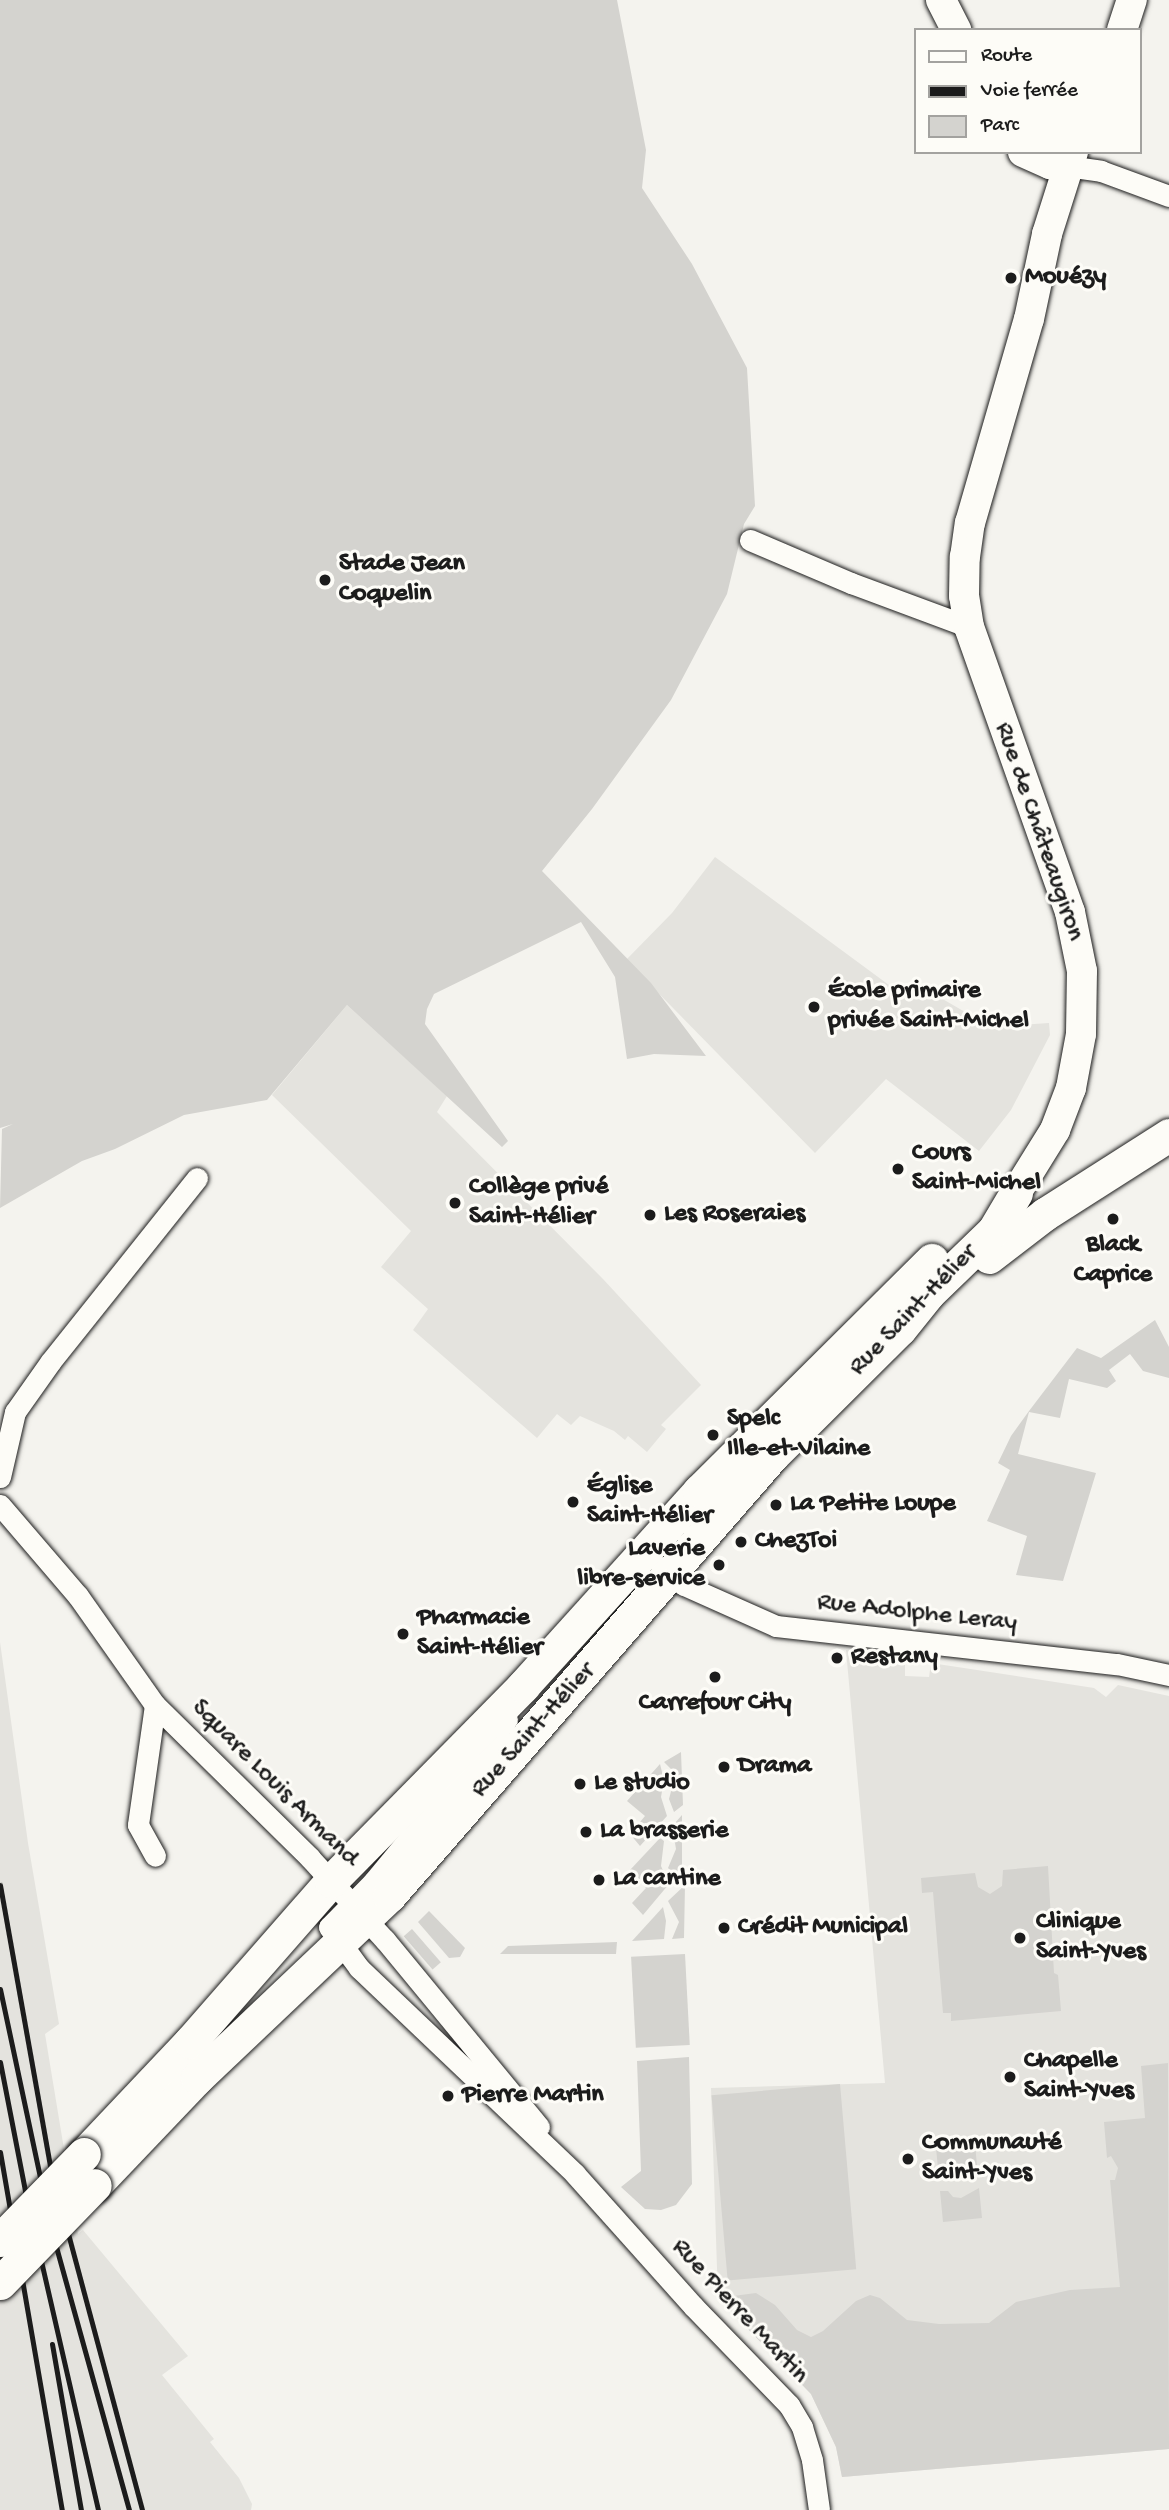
<!DOCTYPE html>
<meta charset="utf-8">
<style>
body{margin:0}
#map{position:relative;width:1169px;height:2510px;overflow:hidden;background:#f4f3ee;font-family:"Gochi Hand",sans-serif}
div>[style]{position:absolute}
[style*='--x']{left:calc(var(--x)*1px);top:calc(var(--y)*1px);width:calc(var(--w)*1px);rotate:calc(var(--a)*1deg)}
.built>*{inset:0;background:#e4e3de}
.green>*{inset:0;background:#d4d3cf;transform-origin:0 0}
.roads{filter:drop-shadow(0 0 2px #1c1c1c) drop-shadow(0 0 2px #1c1c1c)}
.street>*{height:21px;margin:-10.5px;padding:0 10.5px;transform-origin:10.5px;border-radius:10.5px;background:#fdfcf7}
.secondary>*{height:30px;margin:-15px;padding:0 15px;transform-origin:15px;border-radius:15px;background:#fdfcf7}
.primary>*{height:33px;margin:-16.5px;padding:0 16.5px;transform-origin:16.5px;border-radius:16.5px;background:#fdfcf7}
.rail>*{height:5px;margin:-2.5px;padding:0 2.5px;transform-origin:2.5px;border-radius:2.5px;background:#1c1c1c}
.bridges{filter:drop-shadow(0 0 2px #1c1c1c) drop-shadow(0 0 2px #1c1c1c)}
.primary-bridge>*{height:33px;margin:-16.5px;padding:0 16.5px;transform-origin:16.5px;border-radius:16.5px;background:#fdfcf7}
.dots>*{width:19px;height:19px;translate:-50% -50%;box-sizing:border-box;border:4px solid #fdfcf7;border-radius:50%}
span{translate:-50% -50%;white-space:nowrap;text-align:center;line-height:1.15;-webkit-text-stroke:6px #fdfcf7;paint-order:stroke}
.poi-label{font-size:26px;color:#1c1c1c;font-weight:700}
.left{translate:0 -50%;text-align:left}
.right{translate:-100% -50%;text-align:right}
.street-label{font-size:26px;color:#1c1c1c}
.legend{position:absolute;left:914px;top:28px;width:228px;height:126px;box-sizing:border-box;background:#fdfcf7;border:2px solid #a3a29f;margin:0;padding:9px 12px;list-style:none;font-size:21px;color:#1c1c1c}
.legend li{display:flex;align-items:center;gap:14px;height:35px}
.legend b{width:35px;border:2px solid #a3a29f}
</style>
<div id="map">
<div class="built">
<div style="clip-path:polygon(715px 857px,893px 988px,927px 990px,991px 1027px,1049px 1023px,1050px 1035px,1011px 1110px,979px 1151px,886px 1079px,815px 1153px,626px 960px,672px 913px)"></div>
<div style="clip-path:polygon(347px 1005px,447px 1096px,437px 1112px,603px 1279px,701px 1385px,661px 1425px,666px 1429px,647px 1452px,628px 1436px,625px 1440px,614px 1431px,580px 1416px,571px 1425px,557px 1414px,537px 1438px,413px 1330px,428px 1309px,381px 1267px,411px 1231px,272px 1095px)"></div>
<div style="clip-path:polygon(0 1642px,28px 1843px,59px 2024px,45px 2034px,78px 2234px,83px 2230px,188px 2356px,162px 2375px,214px 2439px,210px 2442px,239px 2478px,252px 2504px,251px 2510px,0 2510px)"></div>
<div style="clip-path:polygon(846px 1650px,905px 1658px,905px 1676px,929px 1677px,931px 1663px,1094px 1688px,1106px 1697px,1118px 1685px,1169px 1696px,1169px 2449px,842px 2477px,836px 2447px,811px 2394px,718px 2298px,711px 2088px,885px 2083px)"></div>
</div>
<div class="green">
<div style="clip-path:polygon(0 0,617px 0,646px 150px,642px 188px,692px 264px,747px 368px,755px 506px,744px 524px,727px 594px,671px 700px,592px 809px,542px 871px,651px 983px,706px 1056px,654px 1054px,627px 1059px,615px 977px,581px 922px,434px 994px,427px 1009px,425px 1024px,508px 1141px,502px 1147px,347px 1005px,267px 1100px,184px 1115px,115px 1149px,82px 1161px,0 1208px,2px 1129px,13px 1124px,0 1128px)"></div>
<div style="clip-path:polygon(1155px 1320px,1169px 1347px,1169px 1378px,1143px 1371px,1130px 1354px,1109px 1370px,1116px 1381px,1107px 1388px,1069px 1379px,1060px 1418px,1029px 1412px,1018px 1454px,1096px 1473px,1063px 1581px,1016px 1575px,1027px 1536px,987px 1521px,1010px 1470px,998px 1463px,1011px 1436px,1029px 1411px,1077px 1348px,1101px 1358px)"></div>
<div style="clip-path:polygon(681px 1752px,683px 1805px,674px 1812px,669px 1799px,674px 1780px,671px 1769px,664px 1762px)"></div>
<div style="clip-path:polygon(660px 1764px,664px 1780px,661px 1797px,667px 1816px,640px 1846px,630px 1834px,645px 1816px,627px 1801px)"></div>
<div style="clip-path:polygon(682px 1815px,682px 1876px,678px 1878px,668px 1868px,676px 1849px,675px 1843px,667px 1832px)"></div>
<div style="clip-path:polygon(660px 1838px,664px 1841px,661px 1866px,669px 1884px,643px 1915px,632px 1903px,646px 1888px,630px 1870px)"></div>
<div style="clip-path:polygon(1048px 1866px,1054px 1973px,1058px 1975px,1061px 2011px,951px 2021px,951px 2013px,943px 2013px,933px 1892px,922px 1893px,921px 1878px,975px 1873px,978px 1887px,990px 1894px,1002px 1886px,1003px 1870px)"></div>
<div style="clip-path:polygon(685px 1885px,684px 1938px,672px 1939px,679px 1922px,668px 1901px)"></div>
<div style="clip-path:polygon(663px 1907px,666px 1921px,664px 1939px,632px 1941px)"></div>
<div style="clip-path:polygon(429px 1911px,465px 1948px,460px 1957px,449px 1958px,418px 1922px)"></div>
<div style="left:412px;top:1929px;width:44px;height:11px;rotate:49deg"></div>
<div style="clip-path:polygon(617px 1942px,616px 1954px,500px 1954px,508px 1946px)"></div>
<div style="left:685px;top:1954px;width:91px;height:54px;rotate:87deg"></div>
<div style="clip-path:polygon(689px 2057px,692px 2184px,676px 2205px,661px 2210px,645px 2209px,621px 2187px,641px 2171px,637px 2061px)"></div>
<div style="clip-path:polygon(1168px 2063px,1169px 2449px,842px 2477px,836px 2447px,811px 2394px,718px 2298px,756px 2293px,775px 2305px,797px 2330px,811px 2337px,823px 2331px,856px 2301px,870px 2295px,880px 2298px,907px 2320px,939px 2324px,989px 2323px,1016px 2302px,1070px 2290px,1120px 2287px,1110px 2180px,1115px 2180px,1118px 2168px,1111px 2156px,1107px 2158px,1104px 2122px,1145px 2118px,1141px 2066px)"></div>
<div style="left:840px;top:2084px;width:186px;height:129px;rotate:85deg"></div>
<div style="clip-path:polygon(975px 2144px,978px 2176px,957px 2168px,939px 2178px,936px 2148px)"></div>
<div style="clip-path:polygon(979px 2188px,982px 2218px,943px 2222px,940px 2191px,948px 2191px,953px 2197px,961px 2198px)"></div>
</div>
<div class="roads">
<div class="street">
<div style="--x:1067;--y:166;--w:34;--a:8"></div>
<div style="--x:1101;--y:171;--w:72;--a:20.2"></div>
<div style="--x:750;--y:540;--w:110;--a:23.1"></div>
<div style="--x:851;--y:583;--w:126;--a:20.4"></div>
<div style="--x:0;--y:1477;--w:67;--a:-77"></div>
<div style="--x:15;--y:1412;--w:62;--a:-54.8"></div>
<div style="--x:51;--y:1361;--w:234;--a:-51.4"></div>
<div style="--x:0;--y:1505;--w:120;--a:49.4"></div>
<div style="--x:78;--y:1596;--w:133;--a:54.8"></div>
<div style="--x:155;--y:1705;--w:218;--a:44.6"></div>
<div style="--x:310;--y:1858;--w:111;--a:47.6"></div>
<div style="--x:385;--y:1940;--w:242;--a:50.5"></div>
<div style="--x:661;--y:1567;--w:29;--a:38"></div>
<div style="--x:684;--y:1585;--w:101;--a:24"></div>
<div style="--x:776;--y:1626;--w:343;--a:6.4"></div>
<div style="--x:1117;--y:1664;--w:53;--a:11.9"></div>
<div style="--x:155;--y:1705;--w:121;--a:98.1"></div>
<div style="--x:138;--y:1825;--w:35;--a:61"></div>
<div style="--x:507;--y:1720;--w:209;--a:129.6"></div>
<div style="--x:374;--y:1881;--w:64;--a:134.4"></div>
<div style="--x:329;--y:1927;--w:51;--a:53.8"></div>
<div style="--x:359;--y:1968;--w:298;--a:43.6"></div>
<div style="--x:575;--y:2174;--w:177;--a:48.2"></div>
<div style="--x:693;--y:2306;--w:138;--a:45.9"></div>
<div style="--x:789;--y:2405;--w:26;--a:59"></div>
<div style="--x:802;--y:2427;--w:34;--a:73"></div>
<div style="--x:812;--y:2460;--w:50;--a:82"></div>
</div>
<div class="secondary">
<div style="--x:941;--y:0;--w:34;--a:63"></div>
<div style="--x:1122;--y:30;--w:32;--a:-72"></div>
<div style="--x:1023;--y:152;--w:30;--a:24"></div>
<div style="--x:1050;--y:164;--w:17;--a:7"></div>
<div style="--x:1016;--y:1193;--w:74;--a:-58.2"></div>
<div style="--x:1055;--y:1130;--w:45;--a:-69.1"></div>
<div style="--x:1071;--y:1088;--w:55;--a:-79.5"></div>
<div style="--x:1081;--y:1034;--w:63;--a:-89.1"></div>
<div style="--x:1082;--y:971;--w:60;--a:-101.5"></div>
<div style="--x:1070;--y:912;--w:302;--a:-109.5"></div>
<div style="--x:969;--y:627;--w:31;--a:-99"></div>
<div style="--x:964;--y:596;--w:39;--a:-89"></div>
<div style="--x:965;--y:557;--w:34;--a:-82"></div>
<div style="--x:970;--y:523;--w:212;--a:-73.9"></div>
<div style="--x:1029;--y:319;--w:87;--a:-78"></div>
<div style="--x:1047;--y:234;--w:86;--a:-72.4"></div>
</div>
<div class="primary">
<div style="--x:989;--y:1257;--w:71;--a:-37.5"></div>
<div style="--x:1045;--y:1214;--w:147;--a:-32.5"></div>
<div style="--x:84;--y:2154;--w:154;--a:-46.6"></div>
<div style="--x:190;--y:2042;--w:214;--a:-48.8"></div>
<div style="--x:331;--y:1881;--w:274;--a:-45.4"></div>
<div style="--x:523;--y:1686;--w:263;--a:-47.9"></div>
<div style="--x:699;--y:1491;--w:328;--a:-44.8"></div>
<div style="--x:95;--y:2185;--w:148;--a:-46.4"></div>
<div style="--x:197;--y:2078;--w:265;--a:-43.5"></div>
<div style="--x:389;--y:1896;--w:583;--a:-48.96"></div>
<div style="--x:772;--y:1456;--w:180;--a:-44.8"></div>
<div style="--x:900;--y:1329;--w:45;--a:-51.3"></div>
<div style="--x:928;--y:1294;--w:92;--a:-44.1"></div>
<div style="--x:994;--y:1230;--w:43;--a:-59.3"></div>
</div>
</div>
<div class="rail">
<div style="--x:0;--y:1885;--w:290;--a:79.9"></div>
<div style="--x:51;--y:2170;--w:352;--a:75"></div>
<div style="--x:0;--y:1989;--w:241;--a:78"></div>
<div style="--x:50;--y:2225;--w:296;--a:74.5"></div>
<div style="--x:0;--y:2062;--w:131;--a:79"></div>
<div style="--x:25;--y:2191;--w:327;--a:77.1"></div>
<div style="--x:0;--y:2152;--w:363;--a:80.2"></div>
<div style="--x:52;--y:2344;--w:169;--a:80.1"></div>
</div>
<div class="bridges">
<div class="primary-bridge">
<div style="--x:0;--y:2240;--w:120;--a:-45.7"></div>
<div style="--x:0;--y:2283;--w:136;--a:-45.9"></div>
</div>
</div>
<div class="dots">
<div style="left:1011px;top:278px;background:#1c1c1c"></div>
<div style="left:325px;top:580px;background:#1c1c1c"></div>
<div style="left:814px;top:1007px;background:#1c1c1c"></div>
<div style="left:898px;top:1169px;background:#1c1c1c"></div>
<div style="left:455px;top:1203px;background:#1c1c1c"></div>
<div style="left:650px;top:1215px;background:#1c1c1c"></div>
<div style="left:1113px;top:1219px;background:#1c1c1c"></div>
<div style="left:713px;top:1435px;background:#1c1c1c"></div>
<div style="left:573px;top:1502px;background:#1c1c1c"></div>
<div style="left:776px;top:1505px;background:#1c1c1c"></div>
<div style="left:741px;top:1542px;background:#1c1c1c"></div>
<div style="left:719px;top:1565px;background:#1c1c1c"></div>
<div style="left:403px;top:1634px;background:#1c1c1c"></div>
<div style="left:837px;top:1658px;background:#1c1c1c"></div>
<div style="left:715px;top:1677px;background:#1c1c1c"></div>
<div style="left:724px;top:1767px;background:#1c1c1c"></div>
<div style="left:580px;top:1784px;background:#1c1c1c"></div>
<div style="left:586px;top:1832px;background:#1c1c1c"></div>
<div style="left:599px;top:1880px;background:#1c1c1c"></div>
<div style="left:724px;top:1928px;background:#1c1c1c"></div>
<div style="left:1020px;top:1938px;background:#1c1c1c"></div>
<div style="left:1010px;top:2077px;background:#1c1c1c"></div>
<div style="left:448px;top:2096px;background:#1c1c1c"></div>
<div style="left:908px;top:2159px;background:#1c1c1c"></div>
</div>
<div class="poi-label">
<span class="left" style="left:1025px;top:278px">Mouézy</span>
<span class="left" style="left:339px;top:580px">Stade Jean<br>Coquelin</span>
<span class="left" style="left:828px;top:1007px">École primaire<br>privée Saint-Michel</span>
<span class="left" style="left:912px;top:1169px">Cours<br>Saint-Michel</span>
<span class="left" style="left:469px;top:1203px">Collège privé<br>Saint-Hélier</span>
<span class="left" style="left:664px;top:1215px">Les Roseraies</span>
<span style="left:1113px;top:1261px">Black<br>Caprice</span>
<span class="left" style="left:727px;top:1435px">Spelc<br>Ille-et-Vilaine</span>
<span class="left" style="left:587px;top:1502px">Église<br>Saint-Hélier</span>
<span class="left" style="left:790px;top:1505px">La Petite Loupe</span>
<span class="left" style="left:755px;top:1542px">ChezToi</span>
<span class="right" style="left:705px;top:1565px">Laverie<br>libre-service</span>
<span class="left" style="left:417px;top:1634px">Pharmacie<br>Saint-Hélier</span>
<span class="left" style="left:851px;top:1658px">Restany</span>
<span style="left:715px;top:1704px">Carrefour City</span>
<span class="left" style="left:738px;top:1767px">Drama</span>
<span class="left" style="left:594px;top:1784px">Le studio</span>
<span class="left" style="left:600px;top:1832px">La brasserie</span>
<span class="left" style="left:613px;top:1880px">La cantine</span>
<span class="left" style="left:1036px;top:1938px">Clinique<br>Saint-Yves</span>
<span class="left" style="left:738px;top:1928px">Crédit Municipal</span>
<span class="left" style="left:1024px;top:2077px">Chapelle<br>Saint-Yves</span>
<span class="left" style="left:462px;top:2096px">Pierre Martin</span>
<span class="left" style="left:922px;top:2159px">Communauté<br>Saint-Yves</span>
</div>
<div class="street-label">
<span style="left:1038px;top:832px;rotate:71deg">Rue de Châteaugiron</span>
<span style="left:914px;top:1311px;rotate:-46deg">Rue Saint-Hélier</span>
<span style="left:917px;top:1614px;rotate:6deg">Rue Adolphe Leray</span>
<span style="left:534px;top:1731px;rotate:-48deg">Rue Saint-Hélier</span>
<span style="left:274px;top:1784px;rotate:45deg">Square Louis Armand</span>
<span style="left:739px;top:2312px;rotate:47deg">Rue Pierre Martin</span>
</div>
<ul class="legend">
<li><b style="height:9px;background:#fdfcf7"></b>Route</li>
<li><b style="height:9px;background:#1c1c1c"></b>Voie ferrée</li>
<li><b style="height:19px;background:#d4d3cf"></b>Parc</li>
</ul>
</div>
